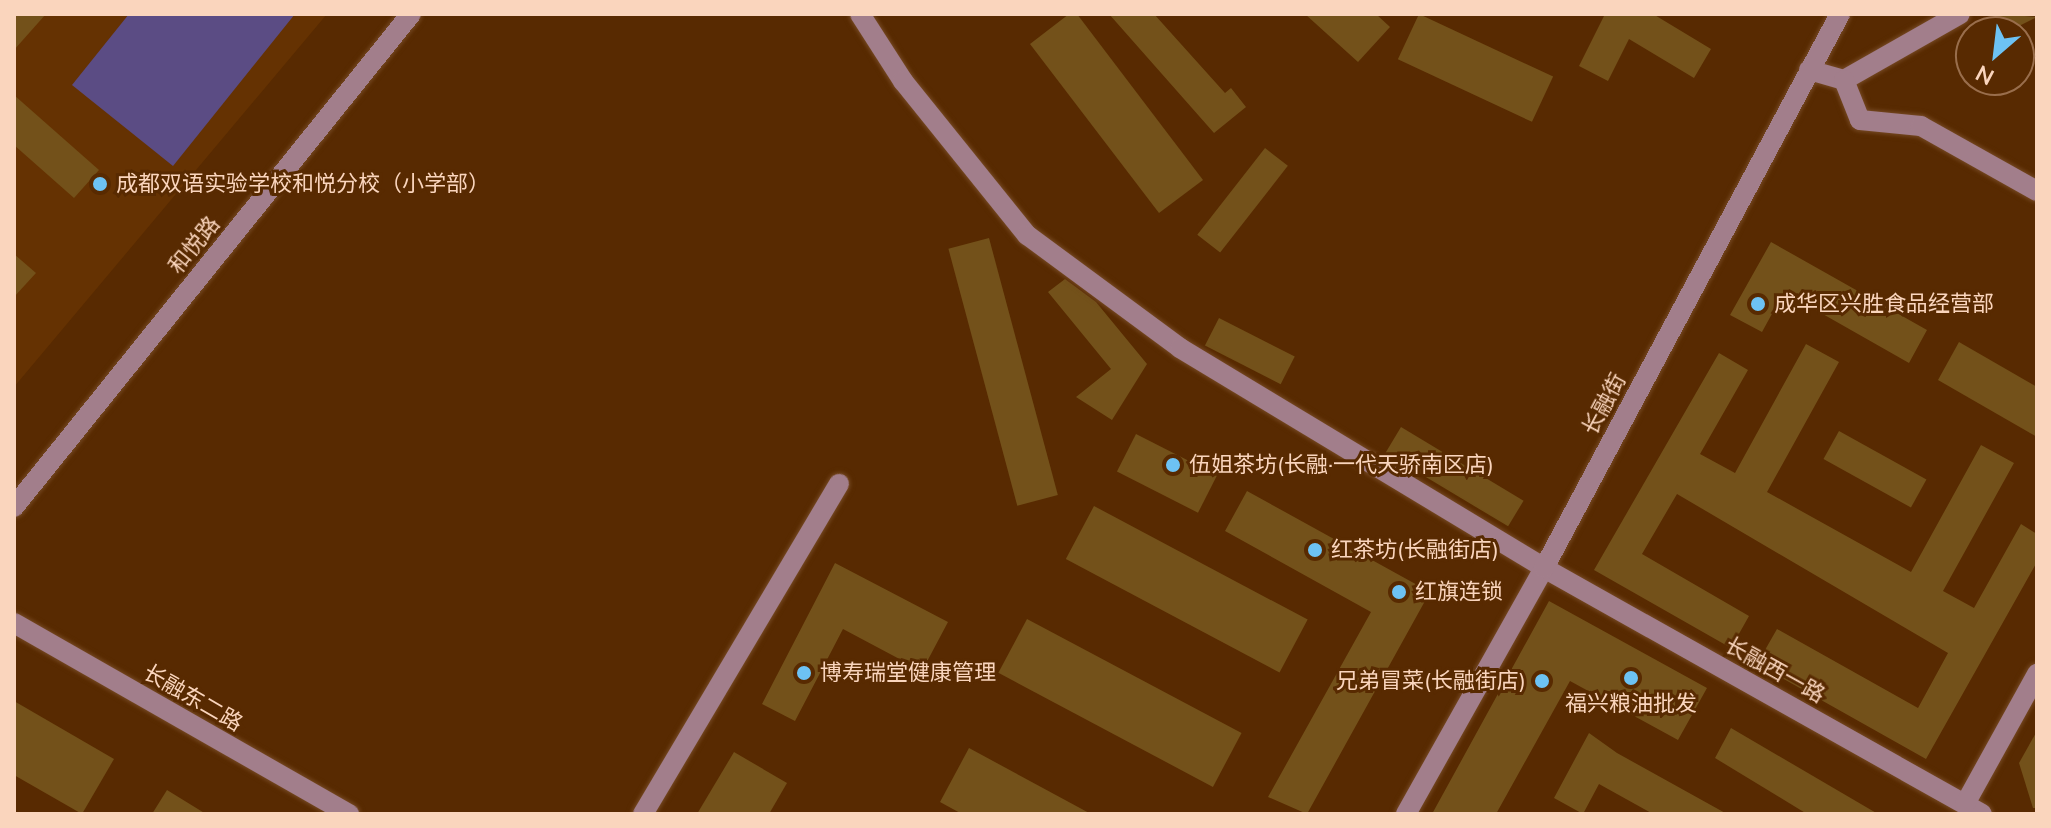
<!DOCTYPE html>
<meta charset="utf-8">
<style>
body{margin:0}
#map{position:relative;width:2051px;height:828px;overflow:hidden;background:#582a01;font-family:Mulish,"Noto Sans SC",sans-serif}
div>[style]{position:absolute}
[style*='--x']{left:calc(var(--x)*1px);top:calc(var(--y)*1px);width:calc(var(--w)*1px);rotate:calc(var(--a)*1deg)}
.built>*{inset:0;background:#653202}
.green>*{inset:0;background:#5b4c84}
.building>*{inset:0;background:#73511a;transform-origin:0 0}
.roads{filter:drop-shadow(0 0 2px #754923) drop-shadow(0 0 2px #754923)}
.minor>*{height:20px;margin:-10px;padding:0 10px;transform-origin:10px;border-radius:10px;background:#a27e8b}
.dots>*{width:22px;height:22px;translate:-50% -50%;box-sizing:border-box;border:4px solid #582a01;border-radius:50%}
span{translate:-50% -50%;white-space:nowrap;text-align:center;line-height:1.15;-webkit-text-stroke:6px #582a01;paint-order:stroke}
.poi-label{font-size:22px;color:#fad5bd}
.left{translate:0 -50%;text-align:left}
.right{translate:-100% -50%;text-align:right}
.street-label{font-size:22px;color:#fad5bd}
.frame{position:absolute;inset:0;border:16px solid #fad5bd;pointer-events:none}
.north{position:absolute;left:1955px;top:16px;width:80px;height:80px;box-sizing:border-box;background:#582a01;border:2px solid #996e4c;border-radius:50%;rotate:208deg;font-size:22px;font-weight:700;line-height:32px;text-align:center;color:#fad5bd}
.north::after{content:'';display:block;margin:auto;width:28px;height:36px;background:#6dc2f3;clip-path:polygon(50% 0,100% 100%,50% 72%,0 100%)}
</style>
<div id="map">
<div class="built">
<div style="clip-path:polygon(14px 14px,327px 14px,14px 387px)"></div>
</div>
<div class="green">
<div style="clip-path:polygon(129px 14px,295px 14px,173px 166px,72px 85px)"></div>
</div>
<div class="building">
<div style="clip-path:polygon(14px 14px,46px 14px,14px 50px)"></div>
<div style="clip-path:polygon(1069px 14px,1077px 14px,1203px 180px,1159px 213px,1030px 44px)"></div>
<div style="clip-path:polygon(1109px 14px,1154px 14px,1225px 93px,1231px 88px,1246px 107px,1214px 133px)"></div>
<div style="clip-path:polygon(1305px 14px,1376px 14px,1390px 27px,1358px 62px)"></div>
<div style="left:1419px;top:14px;width:148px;height:50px;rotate:25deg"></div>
<div style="clip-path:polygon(1605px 14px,1653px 14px,1711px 49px,1694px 78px,1629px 39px,1608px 81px,1579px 66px)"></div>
<div style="clip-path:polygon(2000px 14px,2037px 17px,2007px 32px,1964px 32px)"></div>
<div style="clip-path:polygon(14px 95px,99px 170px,74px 198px,14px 145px)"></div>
<div style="left:1265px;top:148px;width:29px;height:110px;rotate:38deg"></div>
<div style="left:989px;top:238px;width:266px;height:42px;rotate:75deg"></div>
<div style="clip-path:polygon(1771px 242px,1927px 330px,1909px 363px,1784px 292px,1762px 332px,1730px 315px)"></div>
<div style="clip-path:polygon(14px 254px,36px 273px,14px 297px)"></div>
<div style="clip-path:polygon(1065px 279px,1096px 302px,1147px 364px,1112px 420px,1076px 397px,1111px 369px,1048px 292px)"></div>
<div style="left:1219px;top:318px;width:85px;height:31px;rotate:27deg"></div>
<div style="clip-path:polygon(1959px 342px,2037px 387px,2037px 437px,1938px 380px)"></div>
<div style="clip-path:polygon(1806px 344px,1839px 362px,1767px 492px,1911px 572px,1981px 445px,2014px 463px,1943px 591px,1974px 608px,2021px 524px,2037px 534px,2037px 562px,1926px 759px,1757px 664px,1777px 629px,1918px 708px,1948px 653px,1677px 494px,1642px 554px,1749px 616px,1731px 648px,1594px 570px,1719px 353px,1748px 370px,1700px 454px,1735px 473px)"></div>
<div style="left:1401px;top:427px;width:143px;height:30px;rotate:31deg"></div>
<div style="left:1839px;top:431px;width:100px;height:32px;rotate:29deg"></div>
<div style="left:1136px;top:434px;width:91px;height:42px;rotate:27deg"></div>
<div style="clip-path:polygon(1247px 491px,1430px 592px,1307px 814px,1268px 797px,1371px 612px,1225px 531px)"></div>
<div style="left:1094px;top:506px;width:242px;height:60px;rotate:28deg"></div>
<div style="clip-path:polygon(835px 563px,948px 622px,922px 671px,843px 629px,795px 721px,762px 704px)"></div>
<div style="clip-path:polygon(1549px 601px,1707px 688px,1678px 740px,1570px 681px,1496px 814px,1432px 814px)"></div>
<div style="left:1027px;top:619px;width:243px;height:61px;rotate:28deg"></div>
<div style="clip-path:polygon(14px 701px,114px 759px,82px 814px,14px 775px)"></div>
<div style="clip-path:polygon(1731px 728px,1878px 814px,1807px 814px,1715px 758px)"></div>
<div style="clip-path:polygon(2037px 731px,2037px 808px,2033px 808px,2019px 763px)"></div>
<div style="clip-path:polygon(1589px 733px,1617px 753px,1727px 814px,1653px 814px,1599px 784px,1583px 814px,1554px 798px)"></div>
<div style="clip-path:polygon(969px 748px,1091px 814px,962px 814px,940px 802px)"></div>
<div style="clip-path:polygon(734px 752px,787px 783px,769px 814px,697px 814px)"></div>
<div style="clip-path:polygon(167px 790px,206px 814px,152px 814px)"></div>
</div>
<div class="roads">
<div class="minor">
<div style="--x:860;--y:14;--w:80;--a:57.3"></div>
<div style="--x:903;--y:81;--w:198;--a:51.2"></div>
<div style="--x:1027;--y:235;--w:190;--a:36.4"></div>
<div style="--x:1180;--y:348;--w:425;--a:31.1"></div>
<div style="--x:1544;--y:568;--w:502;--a:29.32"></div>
<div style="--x:1809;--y:70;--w:36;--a:16"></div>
<div style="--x:1844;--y:80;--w:133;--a:-29.6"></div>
<div style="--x:1844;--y:80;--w:43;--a:68.2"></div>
<div style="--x:1860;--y:120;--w:61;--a:5.6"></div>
<div style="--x:1921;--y:126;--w:133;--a:29.3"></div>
<div style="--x:14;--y:507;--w:633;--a:-51.16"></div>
<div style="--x:14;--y:623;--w:386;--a:29.7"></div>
<div style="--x:1965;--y:804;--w:149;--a:-61"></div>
<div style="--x:643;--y:814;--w:384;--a:-59.3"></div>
<div style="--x:1406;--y:814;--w:282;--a:-60.7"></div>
<div style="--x:1544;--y:568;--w:628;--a:-61.88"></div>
</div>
</div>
<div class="dots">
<div style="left:100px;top:184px;background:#6dc2f3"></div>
<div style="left:1758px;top:304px;background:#6dc2f3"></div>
<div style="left:1173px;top:465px;background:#6dc2f3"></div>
<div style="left:1315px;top:550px;background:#6dc2f3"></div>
<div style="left:1399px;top:592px;background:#6dc2f3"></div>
<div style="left:804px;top:673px;background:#6dc2f3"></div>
<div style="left:1631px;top:678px;background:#6dc2f3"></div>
<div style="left:1542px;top:681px;background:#6dc2f3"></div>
</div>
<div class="poi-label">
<span class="left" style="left:116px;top:184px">成都双语实验学校和悦分校（小学部）</span>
<span class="left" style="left:1774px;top:304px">成华区兴胜食品经营部</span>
<span class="left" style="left:1189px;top:465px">伍姐茶坊(长融·一代天骄南区店)</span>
<span class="left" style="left:1331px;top:550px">红茶坊(长融街店)</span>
<span class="left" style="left:1415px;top:592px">红旗连锁</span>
<span class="left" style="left:820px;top:673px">博寿瑞堂健康管理</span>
<span class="right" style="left:1526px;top:681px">兄弟冒菜(长融街店)</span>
<span style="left:1631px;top:704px">福兴粮油批发</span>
</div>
<div class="street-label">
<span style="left:194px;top:245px;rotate:-51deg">和悦路</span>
<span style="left:1604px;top:404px;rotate:-62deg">长融街</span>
<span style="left:1775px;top:670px;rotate:29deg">长融西一路</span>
<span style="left:193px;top:698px;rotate:30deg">长融东二路</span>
</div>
<div class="frame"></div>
<div class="north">N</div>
</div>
